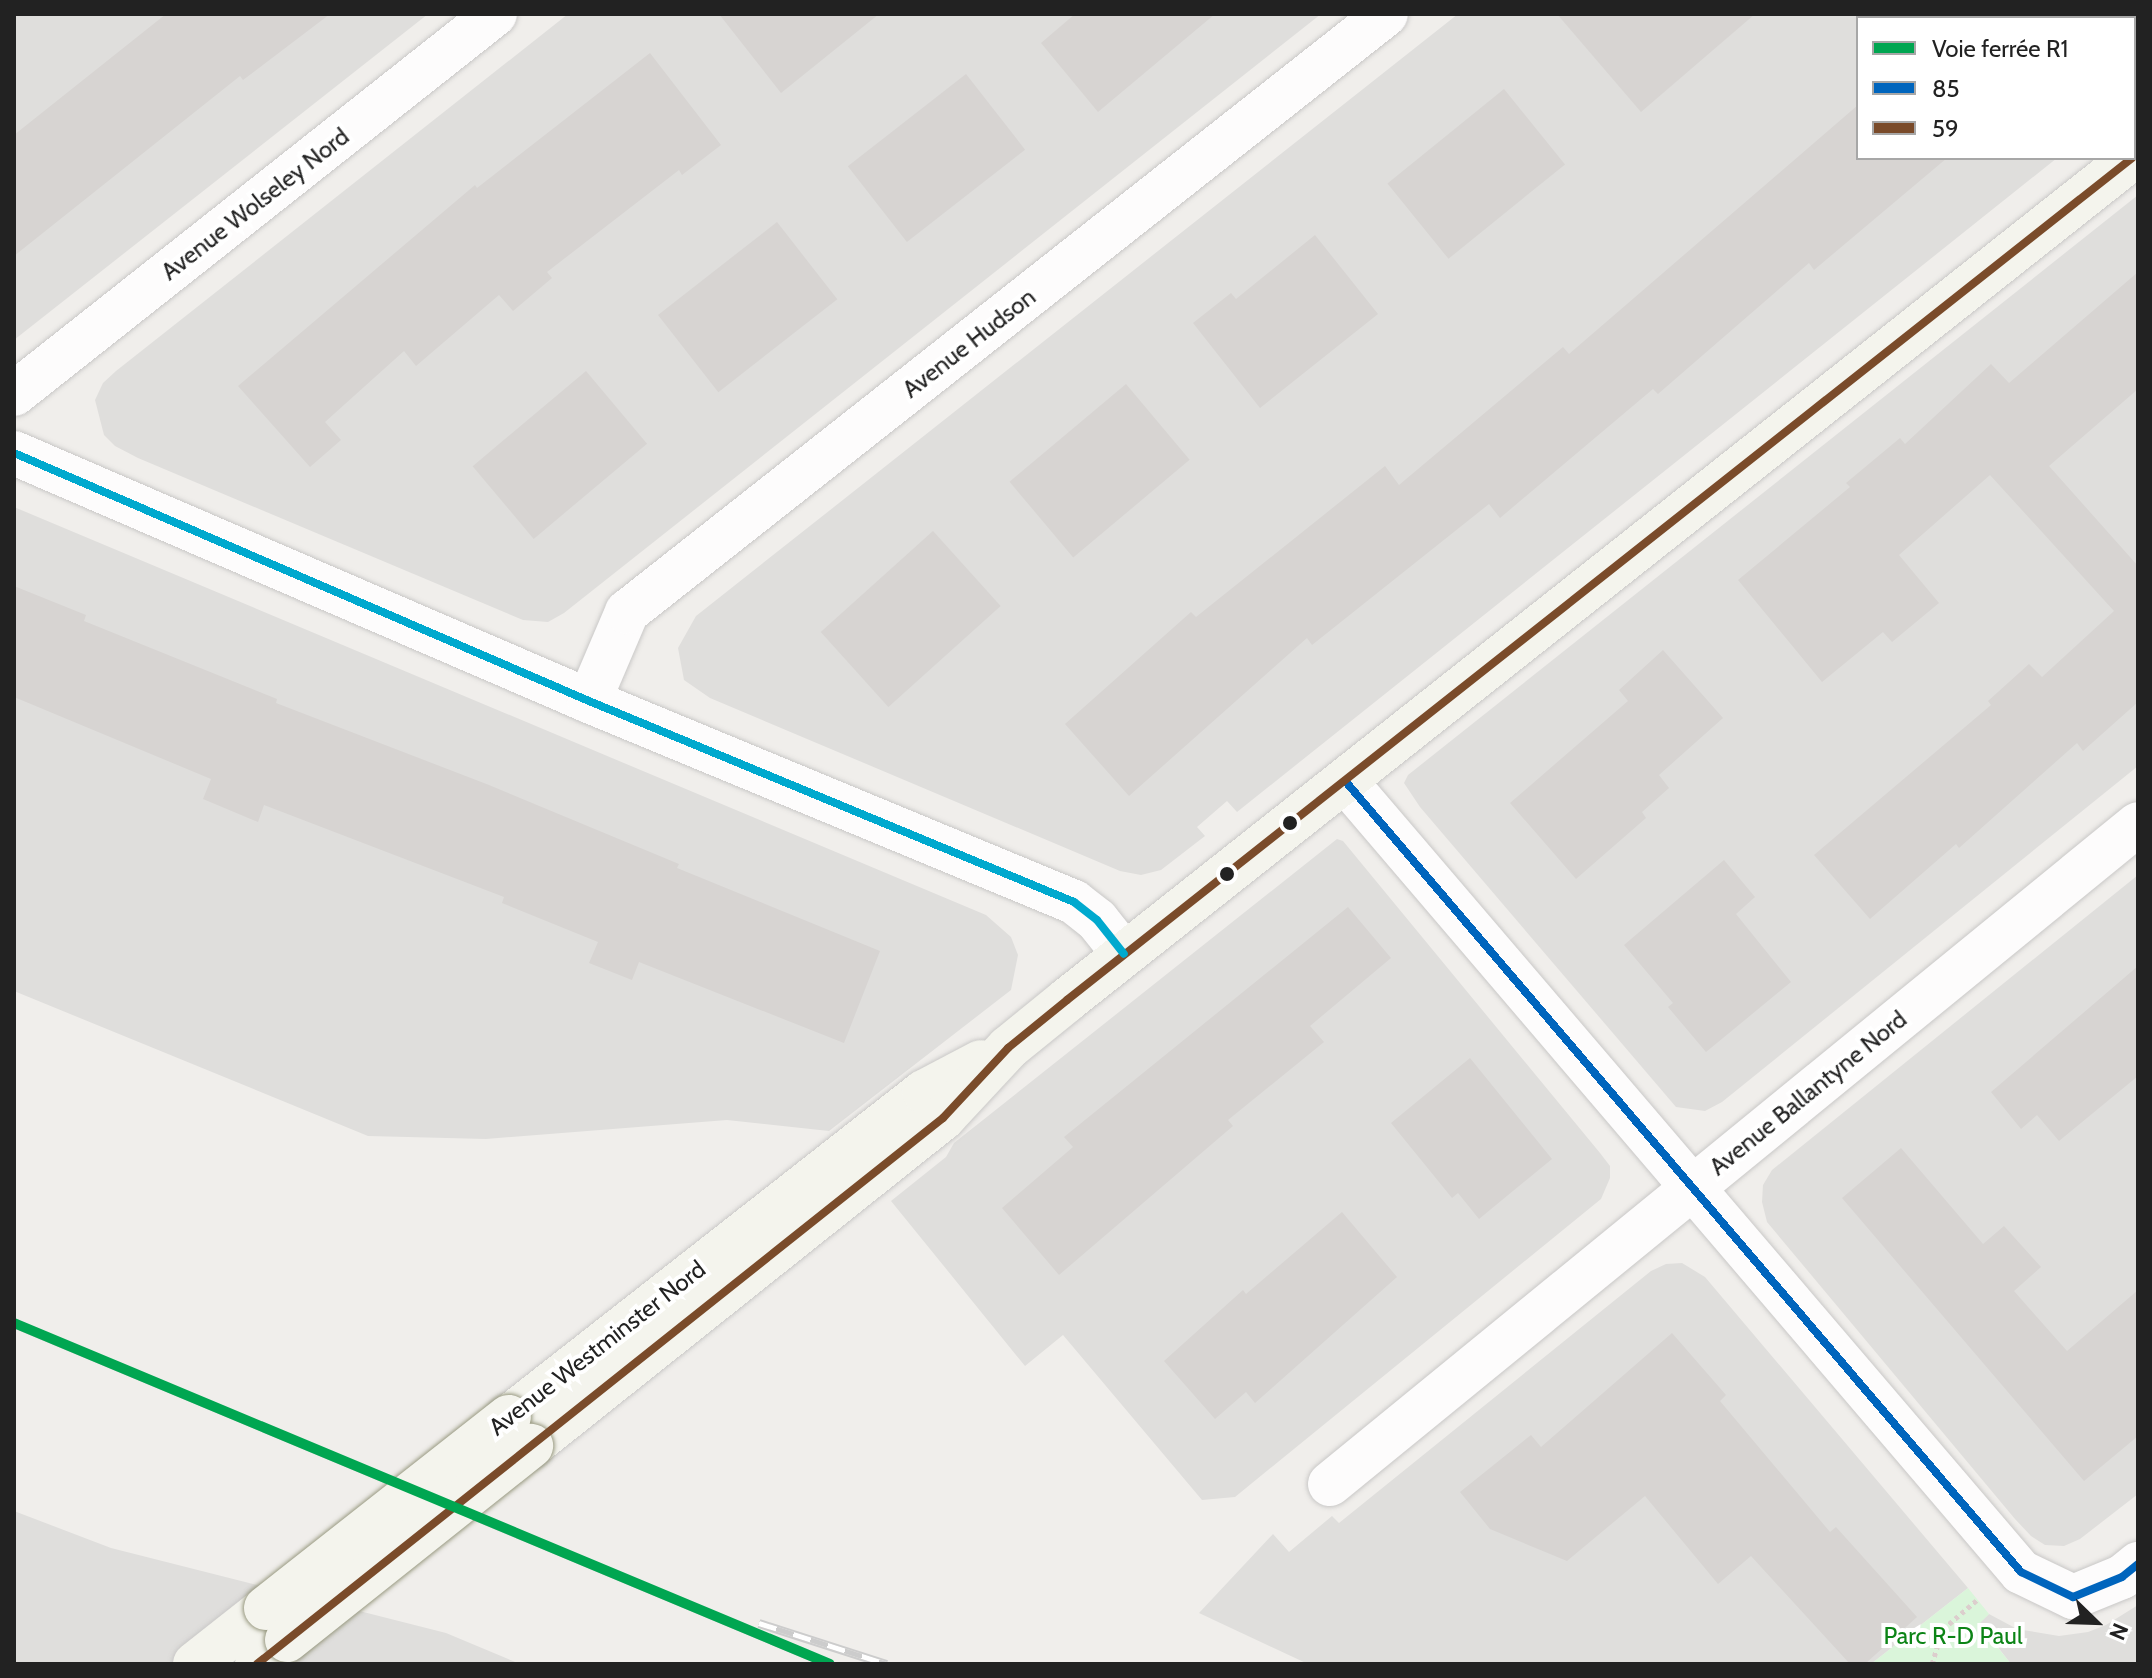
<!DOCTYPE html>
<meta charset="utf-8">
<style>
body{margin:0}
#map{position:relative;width:2152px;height:1678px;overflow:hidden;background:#f0eeeb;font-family:Cabin,sans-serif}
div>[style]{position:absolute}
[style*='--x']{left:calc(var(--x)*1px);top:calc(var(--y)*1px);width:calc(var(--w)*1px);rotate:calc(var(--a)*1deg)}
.residential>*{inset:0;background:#dfdedc}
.park>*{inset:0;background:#daf5da}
.building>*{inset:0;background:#d7d4d2;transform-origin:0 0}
.path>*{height:5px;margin-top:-2.5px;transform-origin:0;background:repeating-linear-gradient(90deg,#dccecd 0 4px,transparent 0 8px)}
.roads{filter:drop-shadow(0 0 2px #c9c8c7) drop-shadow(0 0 2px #c9c8c7)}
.street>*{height:44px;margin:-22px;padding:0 22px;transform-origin:22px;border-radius:22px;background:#fdfcfc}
.secondary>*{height:44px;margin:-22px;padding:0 22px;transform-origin:22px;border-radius:22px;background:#f4f4ed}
.rail>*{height:9px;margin-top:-4.5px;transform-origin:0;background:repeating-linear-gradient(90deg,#fff 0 18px,#ccc 0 36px);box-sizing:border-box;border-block:2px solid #ccc}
.bridges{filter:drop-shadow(0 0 2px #999a82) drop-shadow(0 0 2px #999a82)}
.secondary-bridge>*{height:44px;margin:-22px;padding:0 22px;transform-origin:22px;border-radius:22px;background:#f4f4ed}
.bus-1>*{height:8px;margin:-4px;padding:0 4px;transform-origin:4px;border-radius:4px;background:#0065bd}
.bus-2>*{height:8px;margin:-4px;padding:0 4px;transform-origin:4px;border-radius:4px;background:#7a4b2a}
.bus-3>*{height:8px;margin:-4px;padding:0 4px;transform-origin:4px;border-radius:4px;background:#00a9ce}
.rail-1>*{height:10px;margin:-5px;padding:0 5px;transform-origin:5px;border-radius:5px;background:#00a651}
.dots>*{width:22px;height:22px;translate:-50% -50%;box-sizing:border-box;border:4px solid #fff;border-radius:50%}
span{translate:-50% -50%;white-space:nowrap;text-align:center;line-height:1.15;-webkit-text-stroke:8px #fff;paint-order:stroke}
.street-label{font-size:24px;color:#222}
.park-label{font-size:24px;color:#0c8416}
.frame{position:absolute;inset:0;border:16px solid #222;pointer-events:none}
.legend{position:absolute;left:1856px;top:16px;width:280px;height:144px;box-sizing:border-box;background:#fff;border:2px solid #a7a7a7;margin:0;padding:10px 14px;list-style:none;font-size:24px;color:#222}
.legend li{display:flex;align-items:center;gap:16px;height:40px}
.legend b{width:40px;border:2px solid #a7a7a7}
.north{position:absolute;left:2056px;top:1582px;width:80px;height:80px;-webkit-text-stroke:6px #fff;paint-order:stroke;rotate:113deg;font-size:22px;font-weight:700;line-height:32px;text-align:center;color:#222}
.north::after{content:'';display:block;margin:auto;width:28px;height:36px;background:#222;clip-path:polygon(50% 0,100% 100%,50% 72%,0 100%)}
</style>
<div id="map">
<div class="residential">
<div style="clip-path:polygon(14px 14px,428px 14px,14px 340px)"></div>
<div style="clip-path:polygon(568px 14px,1321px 14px,564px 613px,548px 622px,523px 620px,138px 458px,115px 446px,104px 435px,95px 400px,103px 383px,116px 371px)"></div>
<div style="clip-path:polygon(1458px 14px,2138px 14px,2138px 93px,2134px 97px,2134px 18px,1858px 18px,1858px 158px,2057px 158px,1237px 812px,1227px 801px,1197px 827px,1205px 836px,1161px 870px,1141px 875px,1120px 871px,710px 698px,684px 680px,678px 648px,696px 616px)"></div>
<div style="clip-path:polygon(2138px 195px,2138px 766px,1722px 1102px,1705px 1111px,1676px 1107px,1420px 807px,1404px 783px,1408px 775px)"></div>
<div style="clip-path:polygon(14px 507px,986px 915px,1011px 937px,1018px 955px,1011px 990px,829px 1131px,727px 1120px,486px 1139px,368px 1136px,14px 991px)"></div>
<div style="clip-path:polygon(1337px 839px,1343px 841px,1600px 1153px,1610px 1166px,1610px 1178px,1601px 1199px,1235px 1497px,1202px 1500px,1063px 1335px,1025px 1366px,891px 1201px,946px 1157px,954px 1143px)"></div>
<div style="clip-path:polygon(2138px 875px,2138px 1494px,2080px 1539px,2064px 1546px,2045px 1545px,2031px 1536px,2015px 1519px,1767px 1222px,1762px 1202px,1763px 1185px,1772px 1170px)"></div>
<div style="clip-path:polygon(1682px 1263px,1705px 1277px,1968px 1588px,1871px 1664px,1308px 1664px,1199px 1613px,1273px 1534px,1289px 1552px,1332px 1516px,1339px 1523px,1651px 1271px,1666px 1264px)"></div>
<div style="clip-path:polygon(14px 1511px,111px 1548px,446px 1633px,520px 1664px,14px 1664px)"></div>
<div style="clip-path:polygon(2138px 1605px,2138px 1664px,2011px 1664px,1979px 1623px,1989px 1614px,2017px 1629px,2059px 1636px,2088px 1632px,2106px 1625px)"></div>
</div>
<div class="park">
<div style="clip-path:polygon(1968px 1588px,1989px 1614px,1979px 1624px,2011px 1664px,1871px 1664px)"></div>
</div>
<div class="building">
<div style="clip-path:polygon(166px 14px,330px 14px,243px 80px,240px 76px,14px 256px,14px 135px)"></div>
<div style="clip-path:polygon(719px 14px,879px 14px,781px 93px)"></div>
<div style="clip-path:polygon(1075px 14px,1215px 14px,1098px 112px,1041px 43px)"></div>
<div style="clip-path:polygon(1557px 14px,1755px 14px,1641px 112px)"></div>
<div style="clip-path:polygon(650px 53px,721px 145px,682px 175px,679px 170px,547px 272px,552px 278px,513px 311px,499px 295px,416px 366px,404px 351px,325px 422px,341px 440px,310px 467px,238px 386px,475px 185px,477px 188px)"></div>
<div style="left:966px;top:74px;width:96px;height:150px;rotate:52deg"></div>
<div style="left:1504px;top:89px;width:97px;height:150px;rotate:51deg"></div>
<div style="clip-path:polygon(1858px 105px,1858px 158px,1947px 158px,1814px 270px,1809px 263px,1658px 394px,1653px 389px,1500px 518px,1489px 504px,1312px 645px,1307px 638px,1129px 796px,1065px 724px,1191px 612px,1196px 617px,1385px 466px,1399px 485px,1563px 347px,1569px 354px)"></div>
<div style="left:777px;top:222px;width:98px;height:151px;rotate:52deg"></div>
<div style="clip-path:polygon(1315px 235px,1378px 314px,1260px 408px,1193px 323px,1231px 293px,1236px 299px)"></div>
<div style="clip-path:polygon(2138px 272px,2138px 389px,2049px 466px,2138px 566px,2138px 702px,2083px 751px,2077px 743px,1959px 848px,1956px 844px,1870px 919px,1814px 855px,1991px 705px,1988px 701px,2029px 664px,2042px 677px,2114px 611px,1990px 475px,1899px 555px,1939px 603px,1892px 642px,1883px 632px,1822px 682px,1738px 580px,1850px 487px,1846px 483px,1900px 438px,1905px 444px,1991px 364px,2009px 383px)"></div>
<div style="left:586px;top:371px;width:95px;height:148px;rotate:50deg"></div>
<div style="left:1126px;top:384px;width:99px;height:152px;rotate:50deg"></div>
<div style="left:933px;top:531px;width:101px;height:151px;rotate:48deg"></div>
<div style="clip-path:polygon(14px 586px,86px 615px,84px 621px,277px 699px,276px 703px,489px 785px,679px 864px,677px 868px,880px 951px,844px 1043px,639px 962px,632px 980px,589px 963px,598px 942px,502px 903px,504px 897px,264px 805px,258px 822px,203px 799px,211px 779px,14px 697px)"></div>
<div style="clip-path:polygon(1663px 650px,1723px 718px,1659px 775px,1669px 788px,1642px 812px,1646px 818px,1576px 879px,1510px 803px,1628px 701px,1619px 690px)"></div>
<div style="clip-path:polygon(1724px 860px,1755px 897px,1736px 914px,1791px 982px,1706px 1052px,1668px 1007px,1673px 1003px,1624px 945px)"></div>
<div style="clip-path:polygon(1348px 907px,1391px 958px,1310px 1026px,1324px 1042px,1228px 1120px,1233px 1126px,1059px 1275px,1002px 1208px,1073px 1147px,1064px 1137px)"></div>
<div style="clip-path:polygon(2138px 966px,2138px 1076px,2059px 1141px,2037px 1115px,2021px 1129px,1991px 1092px)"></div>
<div style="clip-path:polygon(1470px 1058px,1552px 1159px,1479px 1219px,1458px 1193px,1452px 1198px,1391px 1123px)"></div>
<div style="clip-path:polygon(1901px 1148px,1983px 1244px,2004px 1226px,2041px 1267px,2014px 1291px,2067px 1351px,2138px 1290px,2138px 1436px,2084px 1481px,1842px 1198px)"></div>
<div style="clip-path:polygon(1342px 1212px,1397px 1277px,1255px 1403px,1246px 1392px,1215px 1419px,1164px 1361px,1243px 1290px,1246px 1294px)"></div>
<div style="clip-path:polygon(1672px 1333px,1726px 1395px,1720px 1401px,1830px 1532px,1836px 1527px,1917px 1617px,1865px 1664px,1850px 1664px,1751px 1556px,1718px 1584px,1645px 1496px,1567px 1561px,1490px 1529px,1460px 1492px,1531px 1435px,1541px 1447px)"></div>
</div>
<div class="path">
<div style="--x:1932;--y:1664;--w:37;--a:-73"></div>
<div style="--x:1943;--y:1629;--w:46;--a:-40.6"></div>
</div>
<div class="roads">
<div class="street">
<div style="--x:14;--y:394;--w:613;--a:-38.31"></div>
<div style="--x:14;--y:453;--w:626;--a:23.33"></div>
<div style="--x:589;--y:701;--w:525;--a:22.51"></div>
<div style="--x:1074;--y:902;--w:29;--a:38"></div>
<div style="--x:1097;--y:920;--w:43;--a:51.5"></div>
<div style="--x:589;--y:701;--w:97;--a:-66.9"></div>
<div style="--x:627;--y:612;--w:966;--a:-38.23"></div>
<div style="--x:1346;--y:782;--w:1039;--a:49.49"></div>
<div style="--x:2021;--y:1572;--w:58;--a:25.7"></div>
<div style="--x:2073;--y:1597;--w:53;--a:-22.2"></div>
<div style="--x:2122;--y:1577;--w:21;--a:-39"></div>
<div style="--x:1330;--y:1484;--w:1043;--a:-39.24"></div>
</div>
<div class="secondary">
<div style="--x:509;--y:1417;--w:527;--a:-38.07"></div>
<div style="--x:924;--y:1092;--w:64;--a:-27.8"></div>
<div style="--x:531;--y:1446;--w:527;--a:-38.52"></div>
<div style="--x:943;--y:1118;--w:96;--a:-47.1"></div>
<div style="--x:1008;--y:1048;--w:76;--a:-39.1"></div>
<div style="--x:1067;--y:1000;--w:1358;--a:-38.33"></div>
<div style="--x:195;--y:1664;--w:90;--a:-38.3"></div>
<div style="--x:257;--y:1664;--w:38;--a:-39"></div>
</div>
</div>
<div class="rail">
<div style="--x:14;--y:1323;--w:884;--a:22.68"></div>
<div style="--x:759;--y:1623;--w:134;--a:17.8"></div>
</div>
<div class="bridges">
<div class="secondary-bridge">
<div style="--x:266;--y:1608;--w:309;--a:-38.2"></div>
<div style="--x:287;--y:1640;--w:312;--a:-38.5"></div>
</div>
</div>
<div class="bus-1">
<div style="--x:1346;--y:782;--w:1039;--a:49.49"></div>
<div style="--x:2021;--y:1572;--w:58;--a:25.7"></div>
<div style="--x:2073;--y:1597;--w:53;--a:-22.2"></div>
<div style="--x:2122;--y:1577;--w:21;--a:-39"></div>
</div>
<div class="bus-2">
<div style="--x:257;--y:1664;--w:877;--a:-38.52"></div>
<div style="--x:943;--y:1118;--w:96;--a:-47.1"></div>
<div style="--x:1008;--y:1048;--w:76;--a:-39.1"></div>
<div style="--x:1067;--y:1000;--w:1358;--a:-38.33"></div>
</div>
<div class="bus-3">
<div style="--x:14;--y:453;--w:626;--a:23.33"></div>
<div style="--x:589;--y:701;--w:525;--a:22.51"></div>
<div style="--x:1074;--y:902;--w:29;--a:38"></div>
<div style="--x:1097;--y:920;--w:43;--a:51.5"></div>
</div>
<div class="rail-1">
<div style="--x:14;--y:1323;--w:884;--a:22.68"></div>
</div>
<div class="dots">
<div style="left:1290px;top:823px;background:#222"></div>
<div style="left:1227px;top:874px;background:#222"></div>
</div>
<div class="street-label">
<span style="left:255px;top:204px;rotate:-38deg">Avenue Wolseley Nord</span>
<span style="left:969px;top:343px;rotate:-38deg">Avenue Hudson</span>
<span style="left:1808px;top:1093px;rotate:-39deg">Avenue Ballantyne Nord</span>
<span style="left:597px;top:1348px;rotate:-38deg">Avenue Westminster Nord</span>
</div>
<div class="park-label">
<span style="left:1953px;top:1636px">Parc R-D Paul</span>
</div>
<div class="frame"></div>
<ul class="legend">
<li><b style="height:10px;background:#00a651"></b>Voie ferrée R1</li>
<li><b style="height:10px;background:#0065bd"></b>85</li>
<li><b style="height:10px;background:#7a4b2a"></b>59</li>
</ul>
<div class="north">N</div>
</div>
